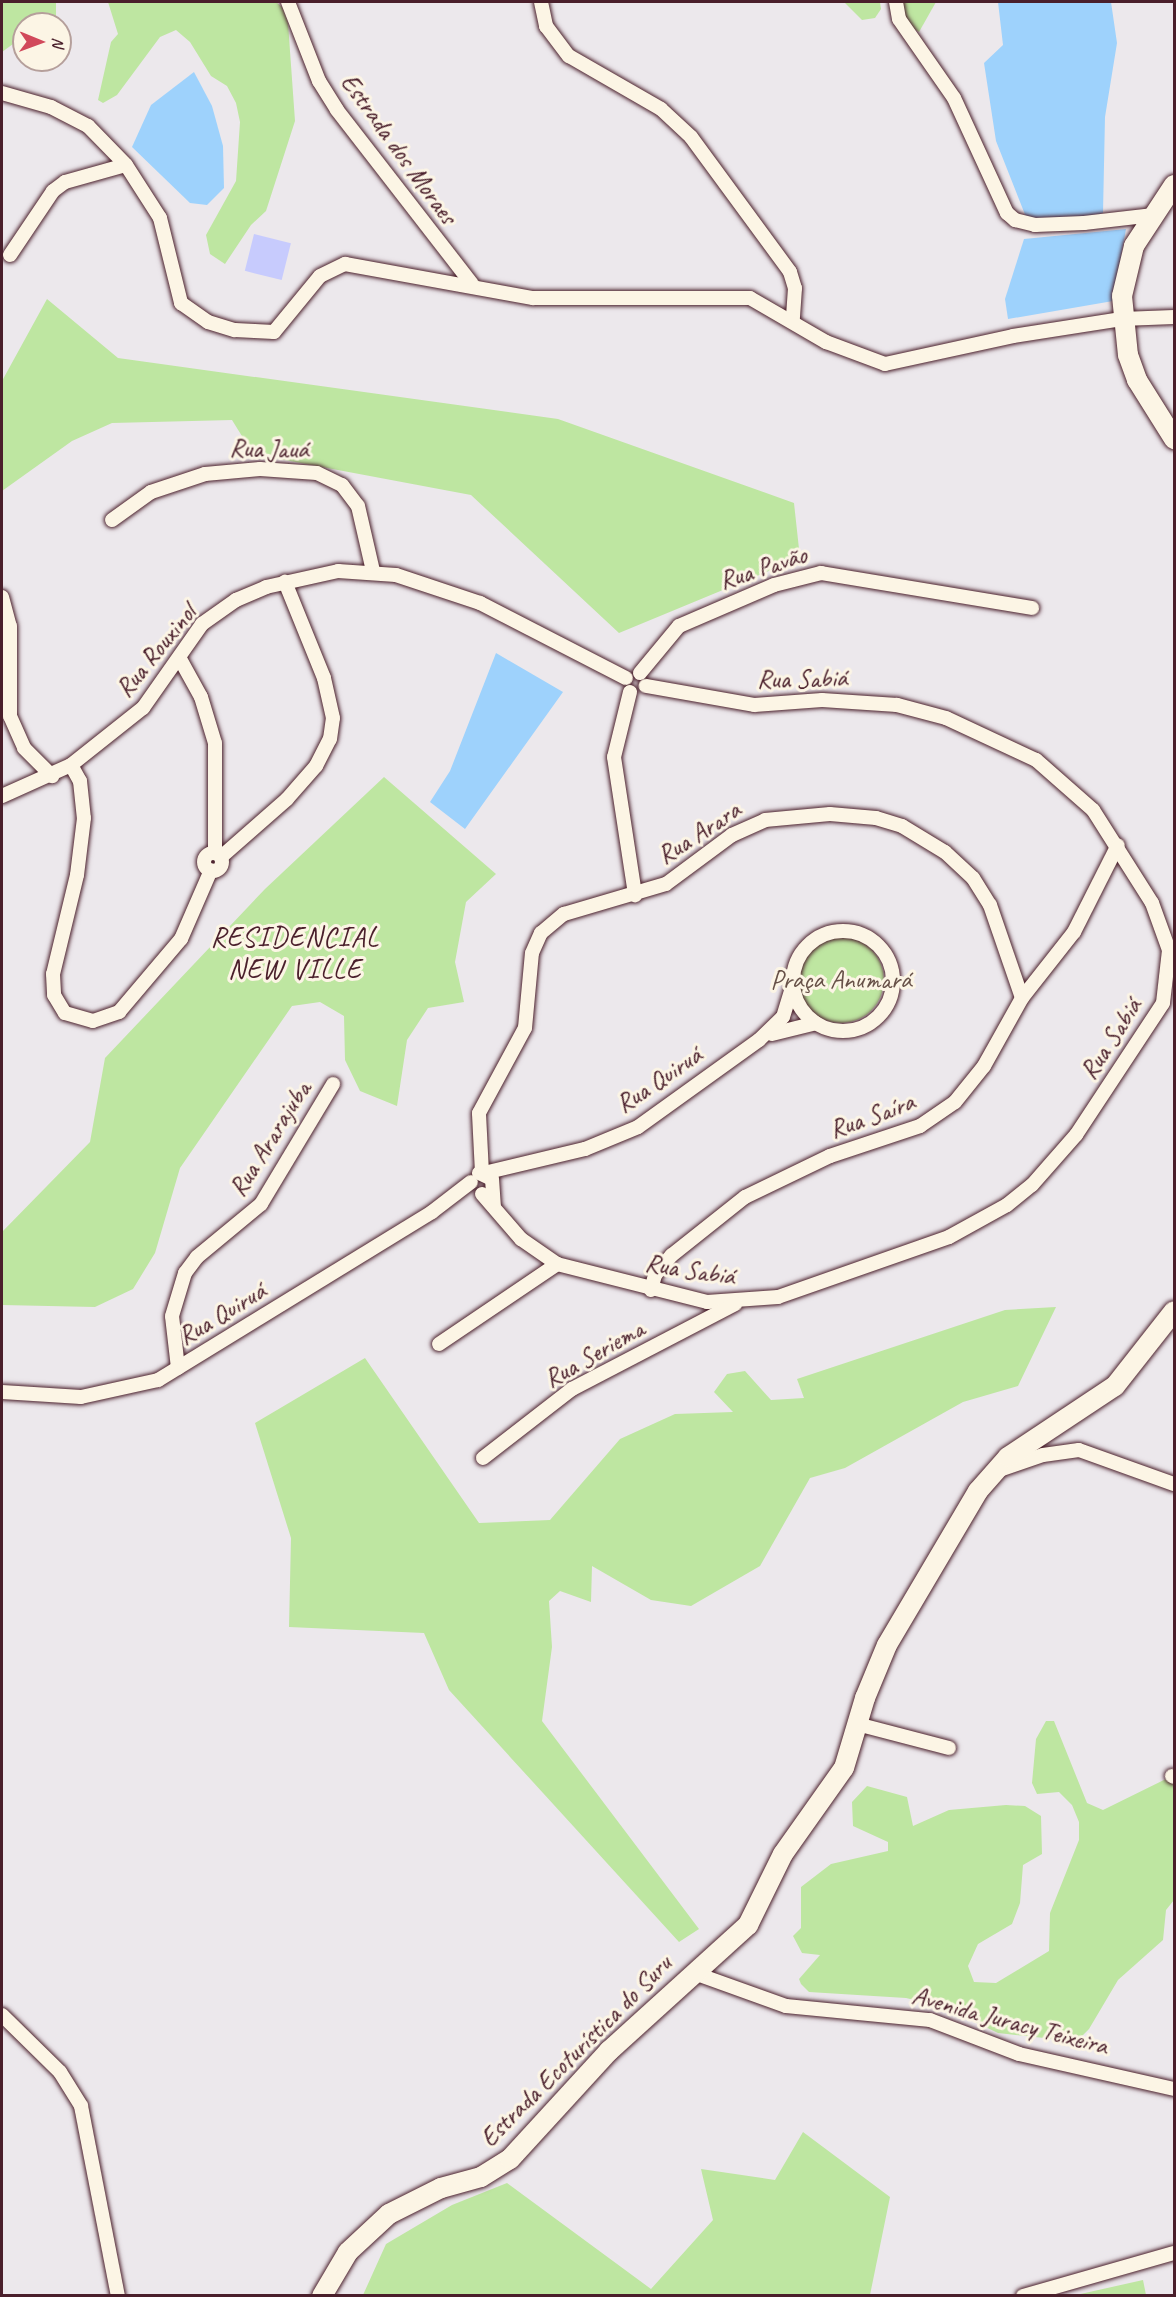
<!DOCTYPE html>
<meta charset="utf-8">
<style>
body{margin:0}
#map{position:relative;width:1176px;height:2297px;overflow:hidden;background:#ece8ec;font-family:Caveat,sans-serif}
div>[style]{position:absolute}
[style*='--x']{left:calc(var(--x)*1px);top:calc(var(--y)*1px);width:calc(var(--w)*1px);rotate:calc(var(--a)*1deg)}
.green>*{inset:0;background:#bee6a1}
.round{border-radius:50%}
.water>*{inset:0;background:#9ed2fc}
.building>*{inset:0;background:#c7cbfd;transform-origin:0 0}
.roads{filter:drop-shadow(0 0 2px #4a1f2b) drop-shadow(0 0 2px #4a1f2b)}
.street>*{height:14px;margin:-7px;padding:0 7px;transform-origin:7px;border-radius:7px;background:#fcf5e5}
.street>.ring{margin:-7px;padding:0;box-sizing:content-box;background:none;border:14px solid #fcf5e5;border-radius:50%}
.secondary>*{height:20px;margin:-10px;padding:0 10px;transform-origin:10px;border-radius:10px;background:#fcf5e5}
span{translate:-50% -50%;white-space:nowrap;text-align:center;line-height:1.15;-webkit-text-stroke:6px #fcf5e5;paint-order:stroke}
.street-label{font-size:26px;color:#4a1f2b}
.park-label{font-size:26px;color:#675148}
.quarter-label{font-size:28px;color:#4a1f2b;letter-spacing:1.5px}
.frame{position:absolute;inset:0;border:3px solid #4a1f2b;pointer-events:none}
.north{position:absolute;left:12px;top:12px;width:60px;height:60px;box-sizing:border-box;background:#fcf5e5;border:2px solid #b59f9b;border-radius:50%;rotate:91deg;font-size:16px;font-weight:700;line-height:24px;text-align:center;color:#4a1f2b}
.north::after{content:'';display:block;margin:auto;width:21px;height:27px;background:#d1495b;clip-path:polygon(50% 0,100% 100%,50% 72%,0 100%)}
</style>
<div id="map">
<div class="green">
<div style="clip-path:polygon(2px 2px,56px 2px,56px 19px,49px 24px,24px 24px,24px 36px,2px 52px)"></div>
<div style="clip-path:polygon(108px 2px,276px 2px,282px 7px,288px 23px,295px 121px,266px 211px,251px 225px,225px 264px,210px 254px,206px 235px,236px 181px,240px 122px,236px 103px,227px 86px,211px 76px,190px 42px,176px 30px,160px 37px,117px 95px,103px 103px,98px 100px,111px 42px,118px 34px)"></div>
<div style="clip-path:polygon(844px 2px,880px 2px,881px 9px,875px 18px,862px 20px)"></div>
<div style="clip-path:polygon(897px 2px,936px 2px,919px 32px,908px 25px)"></div>
<div style="clip-path:polygon(47px 299px,118px 358px,558px 419px,794px 503px,800px 558px,619px 633px,471px 495px,253px 454px,232px 420px,112px 423px,72px 441px,2px 491px,2px 381px)"></div>
<div style="clip-path:polygon(384px 777px,496px 874px,466px 902px,455px 962px,464px 1002px,428px 1008px,407px 1040px,397px 1106px,360px 1091px,345px 1060px,344px 1016px,320px 1002px,292px 1006px,180px 1168px,155px 1253px,133px 1289px,95px 1307px,2px 1305px,2px 1232px,90px 1142px,105px 1058px,265px 889px)"></div>
<div class="round" style="left:798px;top:937px;width:86px;height:86px"></div>
<div style="clip-path:polygon(1056px 1307px,1018px 1386px,963px 1402px,845px 1468px,810px 1478px,760px 1566px,691px 1606px,651px 1600px,592px 1566px,591px 1602px,560px 1591px,549px 1601px,552px 1647px,542px 1721px,699px 1929px,679px 1942px,449px 1690px,424px 1633px,289px 1627px,291px 1538px,255px 1423px,365px 1358px,479px 1523px,550px 1520px,620px 1439px,675px 1414px,733px 1412px,714px 1392px,727px 1374px,745px 1371px,771px 1400px,804px 1398px,797px 1379px,1005px 1310px)"></div>
<div style="clip-path:polygon(1046px 1721px,1054px 1721px,1087px 1803px,1103px 1810px,1174px 1775px,1174px 1900px,1166px 1910px,1163px 1940px,1118px 1980px,1089px 2029px,1079px 2039px,1063px 2040px,998px 2033px,943px 2007px,906px 1998px,809px 1992px,801px 1984px,799px 1979px,820px 1955px,802px 1953px,793px 1936px,801px 1928px,801px 1887px,831px 1864px,888px 1851px,888px 1842px,853px 1826px,852px 1802px,867px 1786px,907px 1797px,913px 1826px,949px 1810px,1006px 1805px,1025px 1806px,1041px 1816px,1042px 1854px,1023px 1865px,1020px 1903px,1012px 1924px,978px 1944px,968px 1966px,974px 1982px,996px 1983px,1049px 1951px,1050px 1913px,1079px 1840px,1079px 1822px,1072px 1805px,1059px 1792px,1037px 1794px,1032px 1783px,1036px 1739px)"></div>
<div style="clip-path:polygon(803px 2132px,890px 2197px,870px 2295px,363px 2295px,386px 2244px,452px 2205px,507px 2183px,651px 2289px,713px 2220px,701px 2169px,775px 2180px)"></div>
<div style="clip-path:polygon(1143px 2280px,1146px 2295px,1076px 2295px)"></div>
</div>
<div class="water">
<div style="clip-path:polygon(998px 2px,1111px 2px,1117px 43px,1105px 117px,1103px 213px,1066px 222px,1026px 217px,996px 141px,984px 63px,1003px 45px)"></div>
<div style="clip-path:polygon(194px 72px,212px 106px,223px 146px,224px 188px,207px 205px,190px 203px,132px 147px,151px 105px)"></div>
<div style="clip-path:polygon(1126px 229px,1113px 301px,1008px 319px,1005px 299px,1024px 239px)"></div>
<div style="clip-path:polygon(496px 653px,563px 692px,465px 829px,430px 802px,450px 771px)"></div>
</div>
<div class="building">
<div style="left:254px;top:234px;width:38px;height:38px;rotate:14deg"></div>
</div>
<div class="roads">
<div class="street">
<div style="--x:288;--y:2;--w:85;--a:68.6"></div>
<div style="--x:319;--y:81;--w:34;--a:58"></div>
<div style="--x:337;--y:110;--w:220;--a:52.2"></div>
<div style="--x:541;--y:2;--w:25;--a:78"></div>
<div style="--x:546;--y:26;--w:38;--a:53"></div>
<div style="--x:569;--y:56;--w:106;--a:29.9"></div>
<div style="--x:661;--y:109;--w:41;--a:43"></div>
<div style="--x:691;--y:137;--w:167;--a:53.7"></div>
<div style="--x:790;--y:272;--w:17;--a:73"></div>
<div style="--x:795;--y:288;--w:31;--a:94"></div>
<div style="--x:896;--y:2;--w:17;--a:80"></div>
<div style="--x:899;--y:19;--w:96;--a:55.2"></div>
<div style="--x:954;--y:98;--w:127;--a:65.3"></div>
<div style="--x:1007;--y:213;--w:11;--a:41"></div>
<div style="--x:1015;--y:220;--w:21;--a:14"></div>
<div style="--x:1035;--y:225;--w:49;--a:-2.3"></div>
<div style="--x:1084;--y:223;--w:70;--a:-6.5"></div>
<div style="--x:2;--y:93;--w:51;--a:15.9"></div>
<div style="--x:51;--y:107;--w:42;--a:27.2"></div>
<div style="--x:88;--y:126;--w:54;--a:45.7"></div>
<div style="--x:126;--y:165;--w:63;--a:57.3"></div>
<div style="--x:160;--y:218;--w:88;--a:76.1"></div>
<div style="--x:181;--y:303;--w:33;--a:35"></div>
<div style="--x:208;--y:322;--w:28;--a:17"></div>
<div style="--x:235;--y:330;--w:39;--a:3"></div>
<div style="--x:274;--y:332;--w:72;--a:-50.6"></div>
<div style="--x:320;--y:276;--w:28;--a:-26"></div>
<div style="--x:345;--y:264;--w:191;--a:10.3"></div>
<div style="--x:533;--y:298;--w:217;--a:0"></div>
<div style="--x:750;--y:298;--w:88;--a:30.1"></div>
<div style="--x:826;--y:342;--w:63;--a:20.4"></div>
<div style="--x:885;--y:364;--w:131;--a:-12.3"></div>
<div style="--x:1013;--y:336;--w:110;--a:-8.9"></div>
<div style="--x:1122;--y:319;--w:52;--a:-2.2"></div>
<div style="--x:10;--y:255;--w:77;--a:-56.1"></div>
<div style="--x:53;--y:191;--w:15;--a:-37"></div>
<div style="--x:65;--y:182;--w:63;--a:-15.6"></div>
<div style="--x:112;--y:520;--w:48;--a:-35.7"></div>
<div style="--x:151;--y:492;--w:57;--a:-18.4"></div>
<div style="--x:205;--y:474;--w:55;--a:-5.2"></div>
<div style="--x:260;--y:469;--w:57;--a:4"></div>
<div style="--x:317;--y:473;--w:28;--a:26"></div>
<div style="--x:342;--y:485;--w:26;--a:53"></div>
<div style="--x:358;--y:506;--w:67;--a:77"></div>
<div style="--x:2;--y:597;--w:30;--a:75"></div>
<div style="--x:10;--y:626;--w:90;--a:90"></div>
<div style="--x:10;--y:716;--w:35;--a:66"></div>
<div style="--x:24;--y:748;--w:40;--a:45"></div>
<div style="--x:180;--y:659;--w:43;--a:61.1"></div>
<div style="--x:201;--y:697;--w:48;--a:73.1"></div>
<div style="--x:215;--y:743;--w:110;--a:90"></div>
<div style="--x:640;--y:673;--w:61;--a:-50.3"></div>
<div style="--x:679;--y:626;--w:103;--a:-23.3"></div>
<div style="--x:774;--y:585;--w:49;--a:-14.3"></div>
<div style="--x:821;--y:573;--w:214;--a:9.4"></div>
<div style="--x:630;--y:692;--w:67;--a:103.8"></div>
<div style="--x:614;--y:757;--w:140;--a:81.3"></div>
<div style="--x:71;--y:765;--w:18;--a:61"></div>
<div style="--x:80;--y:781;--w:37;--a:84"></div>
<div style="--x:84;--y:818;--w:57;--a:97"></div>
<div style="--x:77;--y:875;--w:102;--a:103.6"></div>
<div style="--x:53;--y:974;--w:21;--a:87"></div>
<div style="--x:54;--y:995;--w:21;--a:59"></div>
<div style="--x:65;--y:1013;--w:29;--a:16"></div>
<div style="--x:93;--y:1021;--w:28;--a:-19"></div>
<div style="--x:119;--y:1012;--w:96;--a:-49.7"></div>
<div style="--x:181;--y:939;--w:75;--a:-66.5"></div>
<div style="--x:2;--y:796;--w:76;--a:-24.2"></div>
<div style="--x:71;--y:765;--w:92;--a:-38.4"></div>
<div style="--x:143;--y:708;--w:103;--a:-54.9"></div>
<div style="--x:202;--y:624;--w:42;--a:-35.2"></div>
<div style="--x:236;--y:600;--w:33;--a:-23"></div>
<div style="--x:266;--y:587;--w:74;--a:-12.5"></div>
<div style="--x:338;--y:571;--w:58;--a:3.9"></div>
<div style="--x:396;--y:575;--w:89;--a:18.4"></div>
<div style="--x:480;--y:603;--w:164;--a:27.2"></div>
<div class="ring" style="left:204px;top:853px;width:4px;height:4px"></div>
<div style="--x:221;--y:857;--w:88;--a:-41.3"></div>
<div style="--x:287;--y:799;--w:44;--a:-48.7"></div>
<div style="--x:316;--y:766;--w:30;--a:-63"></div>
<div style="--x:330;--y:739;--w:21;--a:-82"></div>
<div style="--x:333;--y:718;--w:41;--a:-102.7"></div>
<div style="--x:324;--y:678;--w:104;--a:-112.1"></div>
<div class="ring" style="left:793px;top:931px;width:86px;height:86px"></div>
<div style="--x:772;--y:1034;--w:45;--a:-14"></div>
<div style="--x:479;--y:1173;--w:14;--a:25"></div>
<div style="--x:492;--y:1179;--w:27;--a:86"></div>
<div style="--x:482;--y:1173;--w:60;--a:-92.9"></div>
<div style="--x:479;--y:1113;--w:97;--a:-61.6"></div>
<div style="--x:525;--y:1028;--w:75;--a:-84.7"></div>
<div style="--x:532;--y:953;--w:22;--a:-66"></div>
<div style="--x:541;--y:933;--w:30;--a:-40"></div>
<div style="--x:564;--y:914;--w:106;--a:-16.4"></div>
<div style="--x:666;--y:884;--w:82;--a:-36.6"></div>
<div style="--x:732;--y:835;--w:36;--a:-24"></div>
<div style="--x:765;--y:820;--w:65;--a:-5.3"></div>
<div style="--x:830;--y:814;--w:46;--a:5"></div>
<div style="--x:876;--y:818;--w:27;--a:17"></div>
<div style="--x:902;--y:826;--w:50;--a:31.2"></div>
<div style="--x:945;--y:852;--w:38;--a:43"></div>
<div style="--x:973;--y:878;--w:32;--a:58"></div>
<div style="--x:990;--y:905;--w:98;--a:71"></div>
<div style="--x:484;--y:1173;--w:104;--a:-13.4"></div>
<div style="--x:585;--y:1149;--w:57;--a:-22.5"></div>
<div style="--x:638;--y:1127;--w:149;--a:-35.7"></div>
<div style="--x:759;--y:1040;--w:33;--a:-44"></div>
<div style="--x:783;--y:1017;--w:34;--a:-73"></div>
<div style="--x:482;--y:1194;--w:60;--a:49.1"></div>
<div style="--x:521;--y:1239;--w:44;--a:34.8"></div>
<div style="--x:557;--y:1264;--w:155;--a:14.2"></div>
<div style="--x:707;--y:1302;--w:71;--a:-4"></div>
<div style="--x:778;--y:1297;--w:181;--a:-19.3"></div>
<div style="--x:949;--y:1237;--w:66;--a:-28.9"></div>
<div style="--x:1007;--y:1205;--w:32;--a:-39"></div>
<div style="--x:1032;--y:1185;--w:67;--a:-48.7"></div>
<div style="--x:1076;--y:1135;--w:158;--a:-56.6"></div>
<div style="--x:1163;--y:1003;--w:53;--a:-83.5"></div>
<div style="--x:1169;--y:950;--w:50;--a:-109.9"></div>
<div style="--x:1152;--y:903;--w:110;--a:-122.4"></div>
<div style="--x:1093;--y:810;--w:76;--a:-138.7"></div>
<div style="--x:1036;--y:760;--w:99;--a:-155"></div>
<div style="--x:946;--y:718;--w:51;--a:-165.1"></div>
<div style="--x:897;--y:705;--w:75;--a:-176.2"></div>
<div style="--x:822;--y:700;--w:68;--a:175.8"></div>
<div style="--x:754;--y:705;--w:110;--a:-170"></div>
<div style="--x:651;--y:1290;--w:16;--a:-75"></div>
<div style="--x:655;--y:1275;--w:26;--a:-50"></div>
<div style="--x:672;--y:1255;--w:93;--a:-38.5"></div>
<div style="--x:745;--y:1197;--w:94;--a:-25.8"></div>
<div style="--x:830;--y:1156;--w:95;--a:-18.4"></div>
<div style="--x:920;--y:1126;--w:42;--a:-34.4"></div>
<div style="--x:955;--y:1102;--w:46;--a:-51.1"></div>
<div style="--x:984;--y:1066;--w:78;--a:-60.8"></div>
<div style="--x:1022;--y:998;--w:84;--a:-51.8"></div>
<div style="--x:1074;--y:932;--w:97;--a:-63.2"></div>
<div style="--x:439;--y:1344;--w:143;--a:-34.1"></div>
<div style="--x:178;--y:1368;--w:52;--a:-96.6"></div>
<div style="--x:172;--y:1316;--w:45;--a:-73.2"></div>
<div style="--x:185;--y:1273;--w:20;--a:-53"></div>
<div style="--x:197;--y:1257;--w:83;--a:-39.6"></div>
<div style="--x:261;--y:1204;--w:140;--a:-59"></div>
<div style="--x:2;--y:1392;--w:79;--a:3.6"></div>
<div style="--x:81;--y:1397;--w:79;--a:-12.4"></div>
<div style="--x:158;--y:1380;--w:321;--a:-31.5"></div>
<div style="--x:432;--y:1212;--w:49;--a:-37.6"></div>
<div style="--x:483;--y:1458;--w:113;--a:-37.8"></div>
<div style="--x:572;--y:1389;--w:184;--a:-27.5"></div>
<div style="--x:999;--y:1470;--w:46;--a:-18.8"></div>
<div style="--x:1043;--y:1455;--w:36;--a:-8"></div>
<div style="--x:1079;--y:1450;--w:101;--a:19.7"></div>
<div style="--x:857;--y:1724;--w:95;--a:14.6"></div>
<div style="--x:1172;--y:1776;--w:2;--a:27"></div>
<div style="--x:694;--y:1973;--w:98;--a:19.7"></div>
<div style="--x:786;--y:2006;--w:145;--a:5.6"></div>
<div style="--x:930;--y:2020;--w:95;--a:20.9"></div>
<div style="--x:1019;--y:2054;--w:159;--a:12.7"></div>
<div style="--x:2;--y:2015;--w:81;--a:44.5"></div>
<div style="--x:60;--y:2072;--w:40;--a:58"></div>
<div style="--x:81;--y:2106;--w:194;--a:79"></div>
<div style="--x:1023;--y:2296;--w:157;--a:-15.9"></div>
</div>
<div class="secondary">
<div style="--x:1174;--y:185;--w:73;--a:123.3"></div>
<div style="--x:1134;--y:246;--w:51;--a:103.5"></div>
<div style="--x:1122;--y:296;--w:59;--a:84.2"></div>
<div style="--x:1128;--y:355;--w:27;--a:70"></div>
<div style="--x:1137;--y:380;--w:70;--a:57.9"></div>
<div style="--x:322;--y:2296;--w:51;--a:-59.4"></div>
<div style="--x:348;--y:2252;--w:56;--a:-42.8"></div>
<div style="--x:389;--y:2214;--w:58;--a:-26.6"></div>
<div style="--x:441;--y:2188;--w:41;--a:-15.4"></div>
<div style="--x:481;--y:2177;--w:34;--a:-32"></div>
<div style="--x:510;--y:2159;--w:147;--a:-47.5"></div>
<div style="--x:609;--y:2051;--w:188;--a:-42.2"></div>
<div style="--x:748;--y:1925;--w:79;--a:-63.8"></div>
<div style="--x:783;--y:1854;--w:105;--a:-54.7"></div>
<div style="--x:844;--y:1768;--w:73;--a:-73.3"></div>
<div style="--x:865;--y:1698;--w:57;--a:-67.5"></div>
<div style="--x:887;--y:1645;--w:179;--a:-59.4"></div>
<div style="--x:978;--y:1491;--w:45;--a:-48.6"></div>
<div style="--x:1008;--y:1457;--w:128;--a:-33.6"></div>
<div style="--x:1115;--y:1386;--w:95;--a:-51.8"></div>
</div>
</div>
<div class="street-label">
<span style="left:399px;top:149px;rotate:54deg">Estrada dos Moraes</span>
<span style="left:269px;top:449px;rotate:1deg">Rua Jauá</span>
<span style="left:763px;top:568px;rotate:-18deg">Rua Pavão</span>
<span style="left:156px;top:651px;rotate:-51deg">Rua Rouxinol</span>
<span style="left:802px;top:679px;rotate:-1deg">Rua Sabiá</span>
<span style="left:699px;top:833px;rotate:-33deg">Rua Arara</span>
<span style="left:1111px;top:1039px;rotate:-57deg">Rua Sabiá</span>
<span style="left:659px;top:1080px;rotate:-34deg">Rua Quiruá</span>
<span style="left:872px;top:1116px;rotate:-20deg">Rua Saíra</span>
<span style="left:270px;top:1139px;rotate:-58deg">Rua Ararajuba</span>
<span style="left:690px;top:1270px;rotate:9deg">Rua Sabiá</span>
<span style="left:222px;top:1314px;rotate:-31deg">Rua Quiruá</span>
<span style="left:594px;top:1354px;rotate:-30deg">Rua Seriema</span>
<span style="left:1010px;top:2021px;rotate:15deg">Avenida Juracy Teixeira</span>
<span style="left:576px;top:2051px;rotate:-45deg">Estrada Ecoturística do Suru</span>
</div>
<div class="park-label">
<span style="left:841px;top:980px">Praça Anumará</span>
</div>
<div class="quarter-label">
<span style="left:295px;top:953px">RESIDENCIAL<br>NEW VILLE</span>
</div>
<div class="frame"></div>
<div class="north">N</div>
</div>
